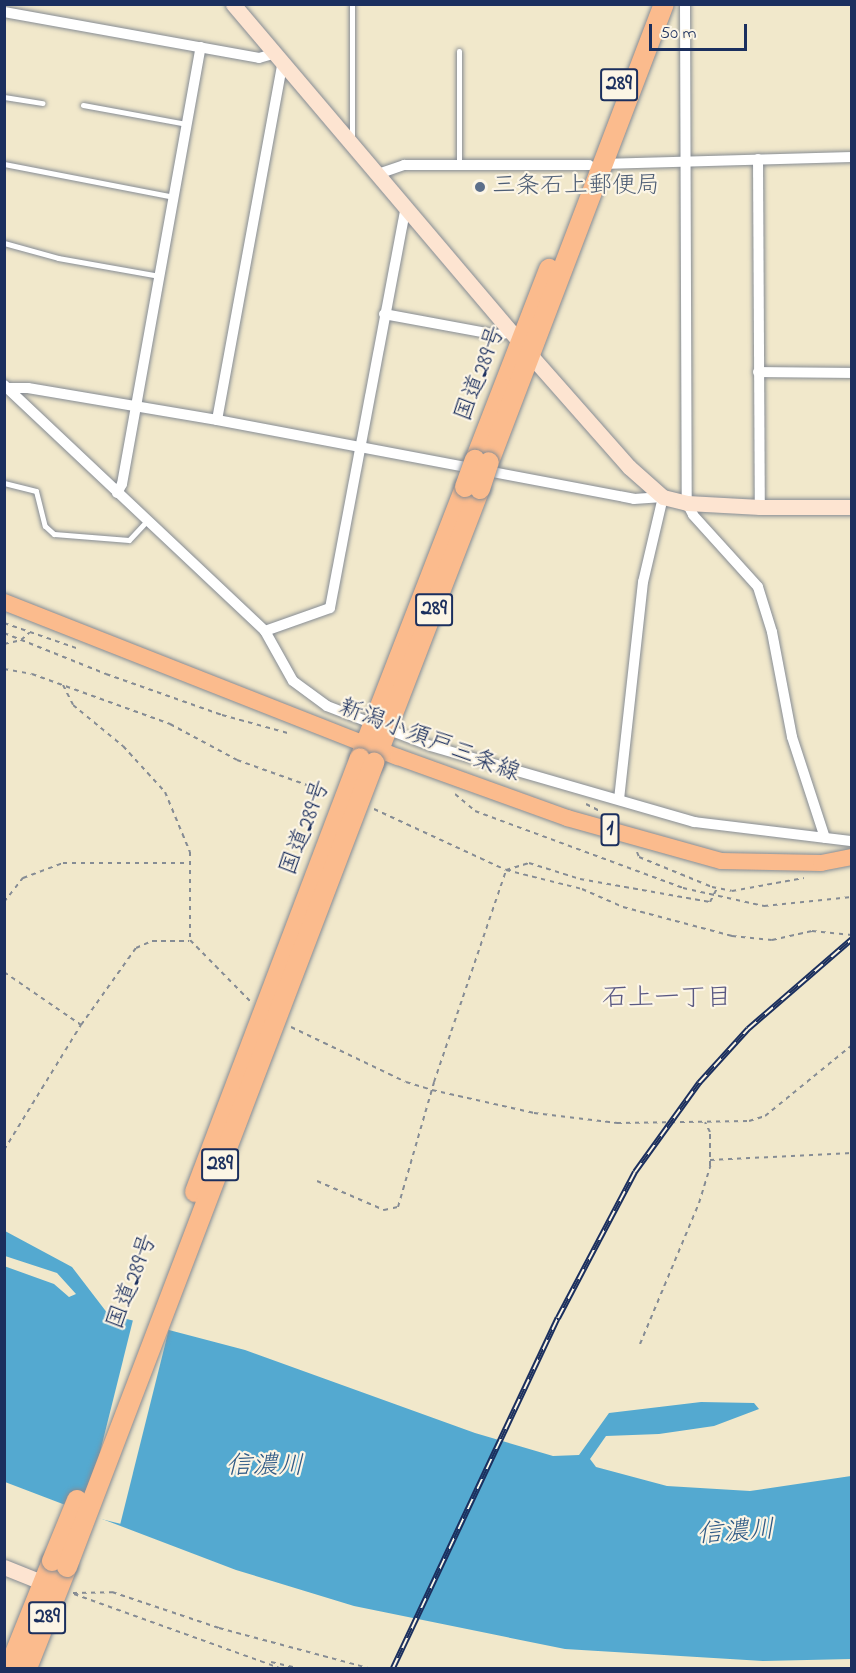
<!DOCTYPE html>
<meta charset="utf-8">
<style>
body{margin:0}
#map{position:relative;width:856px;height:1673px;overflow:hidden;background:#f1e8cb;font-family:"Indie Flower","Klee One",sans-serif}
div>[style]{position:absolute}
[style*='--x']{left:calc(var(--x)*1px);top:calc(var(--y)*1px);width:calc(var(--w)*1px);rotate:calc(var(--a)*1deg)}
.water>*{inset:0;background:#54a9d0}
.pier>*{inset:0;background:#f1e8cb;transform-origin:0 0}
.path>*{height:2px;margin-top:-1px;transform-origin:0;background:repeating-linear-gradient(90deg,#868c94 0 4.5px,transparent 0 9px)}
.roads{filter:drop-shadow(0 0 2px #868c94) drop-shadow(0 0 2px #868c94)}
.lane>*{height:5px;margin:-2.5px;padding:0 2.5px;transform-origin:2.5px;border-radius:2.5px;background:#fff}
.street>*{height:10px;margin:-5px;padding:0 5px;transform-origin:5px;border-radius:5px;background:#fff}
.secondary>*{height:15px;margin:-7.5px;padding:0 7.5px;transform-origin:7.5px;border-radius:7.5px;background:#fde4d1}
.primary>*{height:16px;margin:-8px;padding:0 8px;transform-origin:8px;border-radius:8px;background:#fbbb8d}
.highway>*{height:20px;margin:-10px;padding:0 10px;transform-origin:10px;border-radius:10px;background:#fbbb8d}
.rail>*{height:6px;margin-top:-3px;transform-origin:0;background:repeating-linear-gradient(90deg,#fcf5e5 0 11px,#1b2f5e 0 22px);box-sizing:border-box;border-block:2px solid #1b2f5e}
.bridges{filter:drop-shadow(0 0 2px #868c94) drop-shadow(0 0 2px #868c94)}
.highway-bridge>*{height:20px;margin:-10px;padding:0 10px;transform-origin:10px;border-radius:10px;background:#fbbb8d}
.dots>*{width:16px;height:16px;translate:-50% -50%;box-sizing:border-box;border:3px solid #fcf5e5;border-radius:50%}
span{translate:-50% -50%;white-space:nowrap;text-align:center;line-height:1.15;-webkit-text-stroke:4.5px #fcf5e5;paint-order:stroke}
.shield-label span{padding:2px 4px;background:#fcf5e5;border:2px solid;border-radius:4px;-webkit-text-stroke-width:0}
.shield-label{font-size:22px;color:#1b2f5e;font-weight:700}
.service-label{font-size:24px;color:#4e5e75}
.left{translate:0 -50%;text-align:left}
.street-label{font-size:24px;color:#1b2f5e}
.neighbourhood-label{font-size:26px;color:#5a5983}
.water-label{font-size:26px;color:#2f5a86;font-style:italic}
.frame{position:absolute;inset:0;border:6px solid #1b2f5e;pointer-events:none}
.scale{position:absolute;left:649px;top:24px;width:98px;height:27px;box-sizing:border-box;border:3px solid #1b2f5e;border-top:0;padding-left:8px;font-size:18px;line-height:21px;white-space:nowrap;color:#1b2f5e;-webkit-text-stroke:4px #fcf5e5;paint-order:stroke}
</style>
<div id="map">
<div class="water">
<div style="clip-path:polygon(5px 1231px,72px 1267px,108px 1314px,245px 1350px,475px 1433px,553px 1456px,579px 1455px,609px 1413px,701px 1402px,754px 1403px,759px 1409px,714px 1426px,659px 1434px,606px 1436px,590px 1459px,596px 1467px,667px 1486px,750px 1491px,851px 1476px,851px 1659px,763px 1661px,565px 1649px,354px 1606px,236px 1570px,5px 1482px,4px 1266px,54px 1284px,69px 1297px,76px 1294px,57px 1273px,5px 1256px)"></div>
</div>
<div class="pier">
<div style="left:134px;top:1316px;width:37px;height:205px;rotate:14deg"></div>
</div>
<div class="path">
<div style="--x:4;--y:623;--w:79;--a:19.1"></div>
<div style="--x:4;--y:633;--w:110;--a:21.9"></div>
<div style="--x:106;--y:674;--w:123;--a:19.5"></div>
<div style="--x:222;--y:715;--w:68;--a:15.3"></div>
<div style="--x:4;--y:644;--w:17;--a:-13"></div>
<div style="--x:21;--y:640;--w:11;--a:-41"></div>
<div style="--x:4;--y:669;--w:28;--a:10"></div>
<div style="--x:32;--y:674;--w:147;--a:19.9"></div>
<div style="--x:170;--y:724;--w:76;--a:28.2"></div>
<div style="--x:237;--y:760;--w:98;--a:19.7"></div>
<div style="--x:63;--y:685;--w:22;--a:63"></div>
<div style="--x:73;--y:705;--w:65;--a:39.4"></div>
<div style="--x:123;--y:746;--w:62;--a:47.6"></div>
<div style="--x:165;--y:792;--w:65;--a:67.4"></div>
<div style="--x:190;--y:852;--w:88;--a:90"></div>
<div style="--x:190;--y:940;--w:87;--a:45.5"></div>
<div style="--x:455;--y:794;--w:26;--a:40"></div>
<div style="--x:475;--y:811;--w:222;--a:20.3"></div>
<div style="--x:683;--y:888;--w:83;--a:12.5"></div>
<div style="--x:764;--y:906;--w:88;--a:-5.8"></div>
<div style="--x:586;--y:804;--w:16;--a:27"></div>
<div style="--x:374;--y:809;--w:145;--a:24.8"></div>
<div style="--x:506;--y:870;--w:78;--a:14"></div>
<div style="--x:582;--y:889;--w:45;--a:23.7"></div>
<div style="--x:623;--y:907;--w:113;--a:14.9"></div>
<div style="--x:732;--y:936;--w:40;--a:5.7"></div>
<div style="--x:772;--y:940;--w:41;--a:-12.7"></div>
<div style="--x:812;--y:931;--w:40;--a:5.7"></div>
<div style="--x:637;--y:852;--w:5;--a:68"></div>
<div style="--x:639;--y:857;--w:79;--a:22.3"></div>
<div style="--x:712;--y:887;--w:20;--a:11"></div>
<div style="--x:732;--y:891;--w:73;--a:-10.2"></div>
<div style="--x:4;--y:902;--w:31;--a:-52"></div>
<div style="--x:23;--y:878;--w:43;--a:-20.6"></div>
<div style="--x:63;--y:863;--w:127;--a:0"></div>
<div style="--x:4;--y:972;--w:93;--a:34.5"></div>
<div style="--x:291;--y:1027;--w:127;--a:25.6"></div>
<div style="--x:406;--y:1082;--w:27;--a:17"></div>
<div style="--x:432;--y:1090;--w:105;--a:12.7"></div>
<div style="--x:534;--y:1113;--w:84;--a:6.9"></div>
<div style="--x:617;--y:1123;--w:132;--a:-0.9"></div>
<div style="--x:749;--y:1121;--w:17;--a:-17"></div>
<div style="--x:765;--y:1116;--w:112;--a:-39.2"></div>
<div style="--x:4;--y:1150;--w:147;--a:-58.4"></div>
<div style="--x:81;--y:1025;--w:95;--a:-54.5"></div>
<div style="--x:136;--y:948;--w:17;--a:-24"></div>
<div style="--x:152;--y:941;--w:37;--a:0"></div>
<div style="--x:710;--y:1160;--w:142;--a:-2.8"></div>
<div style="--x:317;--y:1181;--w:73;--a:23.4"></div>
<div style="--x:384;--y:1210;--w:14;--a:-12"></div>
<div style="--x:398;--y:1207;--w:130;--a:-73.9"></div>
<div style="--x:434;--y:1082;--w:224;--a:-71.2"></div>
<div style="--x:506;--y:870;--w:24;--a:-17"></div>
<div style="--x:529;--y:863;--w:53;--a:17.4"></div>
<div style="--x:580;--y:879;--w:132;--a:10"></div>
<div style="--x:710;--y:902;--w:16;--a:-63"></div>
<div style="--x:640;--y:1344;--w:153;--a:-67.3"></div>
<div style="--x:699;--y:1203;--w:39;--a:-73"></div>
<div style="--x:710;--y:1166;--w:34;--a:-90"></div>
<div style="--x:710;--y:1132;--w:11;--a:-117"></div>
<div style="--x:73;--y:1593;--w:39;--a:-1"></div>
<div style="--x:112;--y:1592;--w:113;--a:18.6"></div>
<div style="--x:219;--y:1628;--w:154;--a:15"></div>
<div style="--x:74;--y:1594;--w:218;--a:19.8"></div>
<div style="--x:271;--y:1662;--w:28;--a:13"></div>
</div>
<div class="roads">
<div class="lane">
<div style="--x:459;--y:51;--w:112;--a:90"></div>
<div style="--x:4;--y:97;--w:39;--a:9"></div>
<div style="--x:83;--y:105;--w:106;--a:10.4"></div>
<div style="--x:352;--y:138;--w:134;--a:-90"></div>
<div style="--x:4;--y:164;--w:172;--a:11"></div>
<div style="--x:4;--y:243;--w:56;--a:15.5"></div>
<div style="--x:58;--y:258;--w:103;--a:10.1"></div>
<div style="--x:4;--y:483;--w:33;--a:14"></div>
<div style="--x:36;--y:491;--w:36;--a:76"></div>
<div style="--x:45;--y:526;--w:12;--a:42"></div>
<div style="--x:54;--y:534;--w:75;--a:4.6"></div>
<div style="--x:129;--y:540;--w:26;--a:-47"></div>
</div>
<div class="street">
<div style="--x:685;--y:4;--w:499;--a:89.8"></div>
<div style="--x:687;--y:503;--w:13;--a:63"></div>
<div style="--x:693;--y:515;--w:97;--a:47.9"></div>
<div style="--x:758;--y:587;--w:47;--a:72.7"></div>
<div style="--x:772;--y:632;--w:107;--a:79.2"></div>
<div style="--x:792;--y:737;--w:106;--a:71.9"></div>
<div style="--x:4;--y:12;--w:259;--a:10.2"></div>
<div style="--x:259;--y:58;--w:18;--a:-16"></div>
<div style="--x:758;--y:159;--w:348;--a:89.7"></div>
<div style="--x:601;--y:164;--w:251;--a:-1.6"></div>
<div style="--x:378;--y:174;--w:28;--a:-19"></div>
<div style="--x:404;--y:165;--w:185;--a:0"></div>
<div style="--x:384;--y:314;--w:115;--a:10.5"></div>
<div style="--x:497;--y:335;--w:16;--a:-11"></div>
<div style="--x:758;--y:372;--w:94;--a:0.6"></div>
<div style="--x:4;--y:385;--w:359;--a:43.3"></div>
<div style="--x:265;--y:631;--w:57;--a:60.8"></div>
<div style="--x:293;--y:681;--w:42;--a:36.3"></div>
<div style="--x:327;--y:706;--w:111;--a:21"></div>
<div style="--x:431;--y:746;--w:274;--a:16.1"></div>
<div style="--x:694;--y:822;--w:159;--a:6.9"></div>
<div style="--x:8;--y:388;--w:20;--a:0"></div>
<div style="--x:28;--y:388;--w:192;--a:9.6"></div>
<div style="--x:217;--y:420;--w:424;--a:10.7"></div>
<div style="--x:634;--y:499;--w:29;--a:-4"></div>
<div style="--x:663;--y:497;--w:87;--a:103.2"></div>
<div style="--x:643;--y:582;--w:219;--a:96.3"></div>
<div style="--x:217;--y:420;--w:364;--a:-79.6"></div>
<div style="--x:117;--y:493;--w:10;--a:-61"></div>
<div style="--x:122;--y:484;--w:444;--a:-79.8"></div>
<div style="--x:265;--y:631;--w:69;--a:-19.5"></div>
<div style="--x:330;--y:608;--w:409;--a:-79.3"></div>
</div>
<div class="secondary">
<div style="--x:233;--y:4;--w:463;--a:49.7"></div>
<div style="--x:532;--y:357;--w:147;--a:48.6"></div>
<div style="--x:629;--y:467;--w:45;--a:41.4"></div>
<div style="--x:663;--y:497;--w:25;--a:14"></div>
<div style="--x:687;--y:503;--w:73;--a:3.1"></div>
<div style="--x:760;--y:507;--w:92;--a:0"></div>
<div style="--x:4;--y:1567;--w:43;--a:21.8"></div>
</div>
<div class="primary">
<div style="--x:4;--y:602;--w:423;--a:21.5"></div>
<div style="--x:398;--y:757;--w:180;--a:19.8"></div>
<div style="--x:567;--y:818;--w:160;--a:15.6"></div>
<div style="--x:721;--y:861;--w:100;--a:1.1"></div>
<div style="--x:821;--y:863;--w:32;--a:-11"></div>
</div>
<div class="highway">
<div style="--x:475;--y:460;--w:205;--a:-68.8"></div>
<div style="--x:489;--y:462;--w:490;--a:-69.1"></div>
<div style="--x:360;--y:758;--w:291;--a:-68.8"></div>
<div style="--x:374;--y:763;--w:294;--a:-68.9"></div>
<div style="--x:9;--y:1668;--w:115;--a:-68.1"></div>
<div style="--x:27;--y:1668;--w:109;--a:-68.4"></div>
</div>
</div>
<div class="rail">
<div style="--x:393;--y:1668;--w:387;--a:-64.8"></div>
<div style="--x:558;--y:1318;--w:165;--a:-62.2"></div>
<div style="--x:635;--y:1172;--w:110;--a:-54.3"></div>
<div style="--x:699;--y:1083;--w:73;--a:-47.8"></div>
<div style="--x:748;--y:1029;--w:138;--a:-40.9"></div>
</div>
<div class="bridges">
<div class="highway-bridge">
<div style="--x:465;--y:487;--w:29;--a:-70"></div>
<div style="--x:480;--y:489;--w:28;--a:-72"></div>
<div style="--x:195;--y:1192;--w:464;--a:-69.2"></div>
<div style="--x:52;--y:1561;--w:66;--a:-67.7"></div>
<div style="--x:67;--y:1567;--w:861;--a:-69.1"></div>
</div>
</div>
<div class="dots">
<div style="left:480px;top:187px;background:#5c6f8a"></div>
</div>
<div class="shield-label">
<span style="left:619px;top:85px">289</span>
<span style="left:434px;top:610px">289</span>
<span style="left:610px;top:830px">1</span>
<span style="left:220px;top:1165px">289</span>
<span style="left:47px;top:1618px">289</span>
</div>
<div class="service-label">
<span class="left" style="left:492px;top:187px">三条石上郵便局</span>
</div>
<div class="street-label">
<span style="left:481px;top:374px;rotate:-69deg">国道289号</span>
<span style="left:429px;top:741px;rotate:21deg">新潟小須戸三条線</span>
<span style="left:306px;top:828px;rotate:-69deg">国道289号</span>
<span style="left:133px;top:1282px;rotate:-69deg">国道289号</span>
</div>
<div class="neighbourhood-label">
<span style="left:667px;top:1000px">石上一丁目</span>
</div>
<div class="water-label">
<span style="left:265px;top:1468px">信濃川</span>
<span style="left:736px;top:1534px;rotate:-4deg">信濃川</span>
</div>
<div class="frame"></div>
<div class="scale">50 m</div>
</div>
